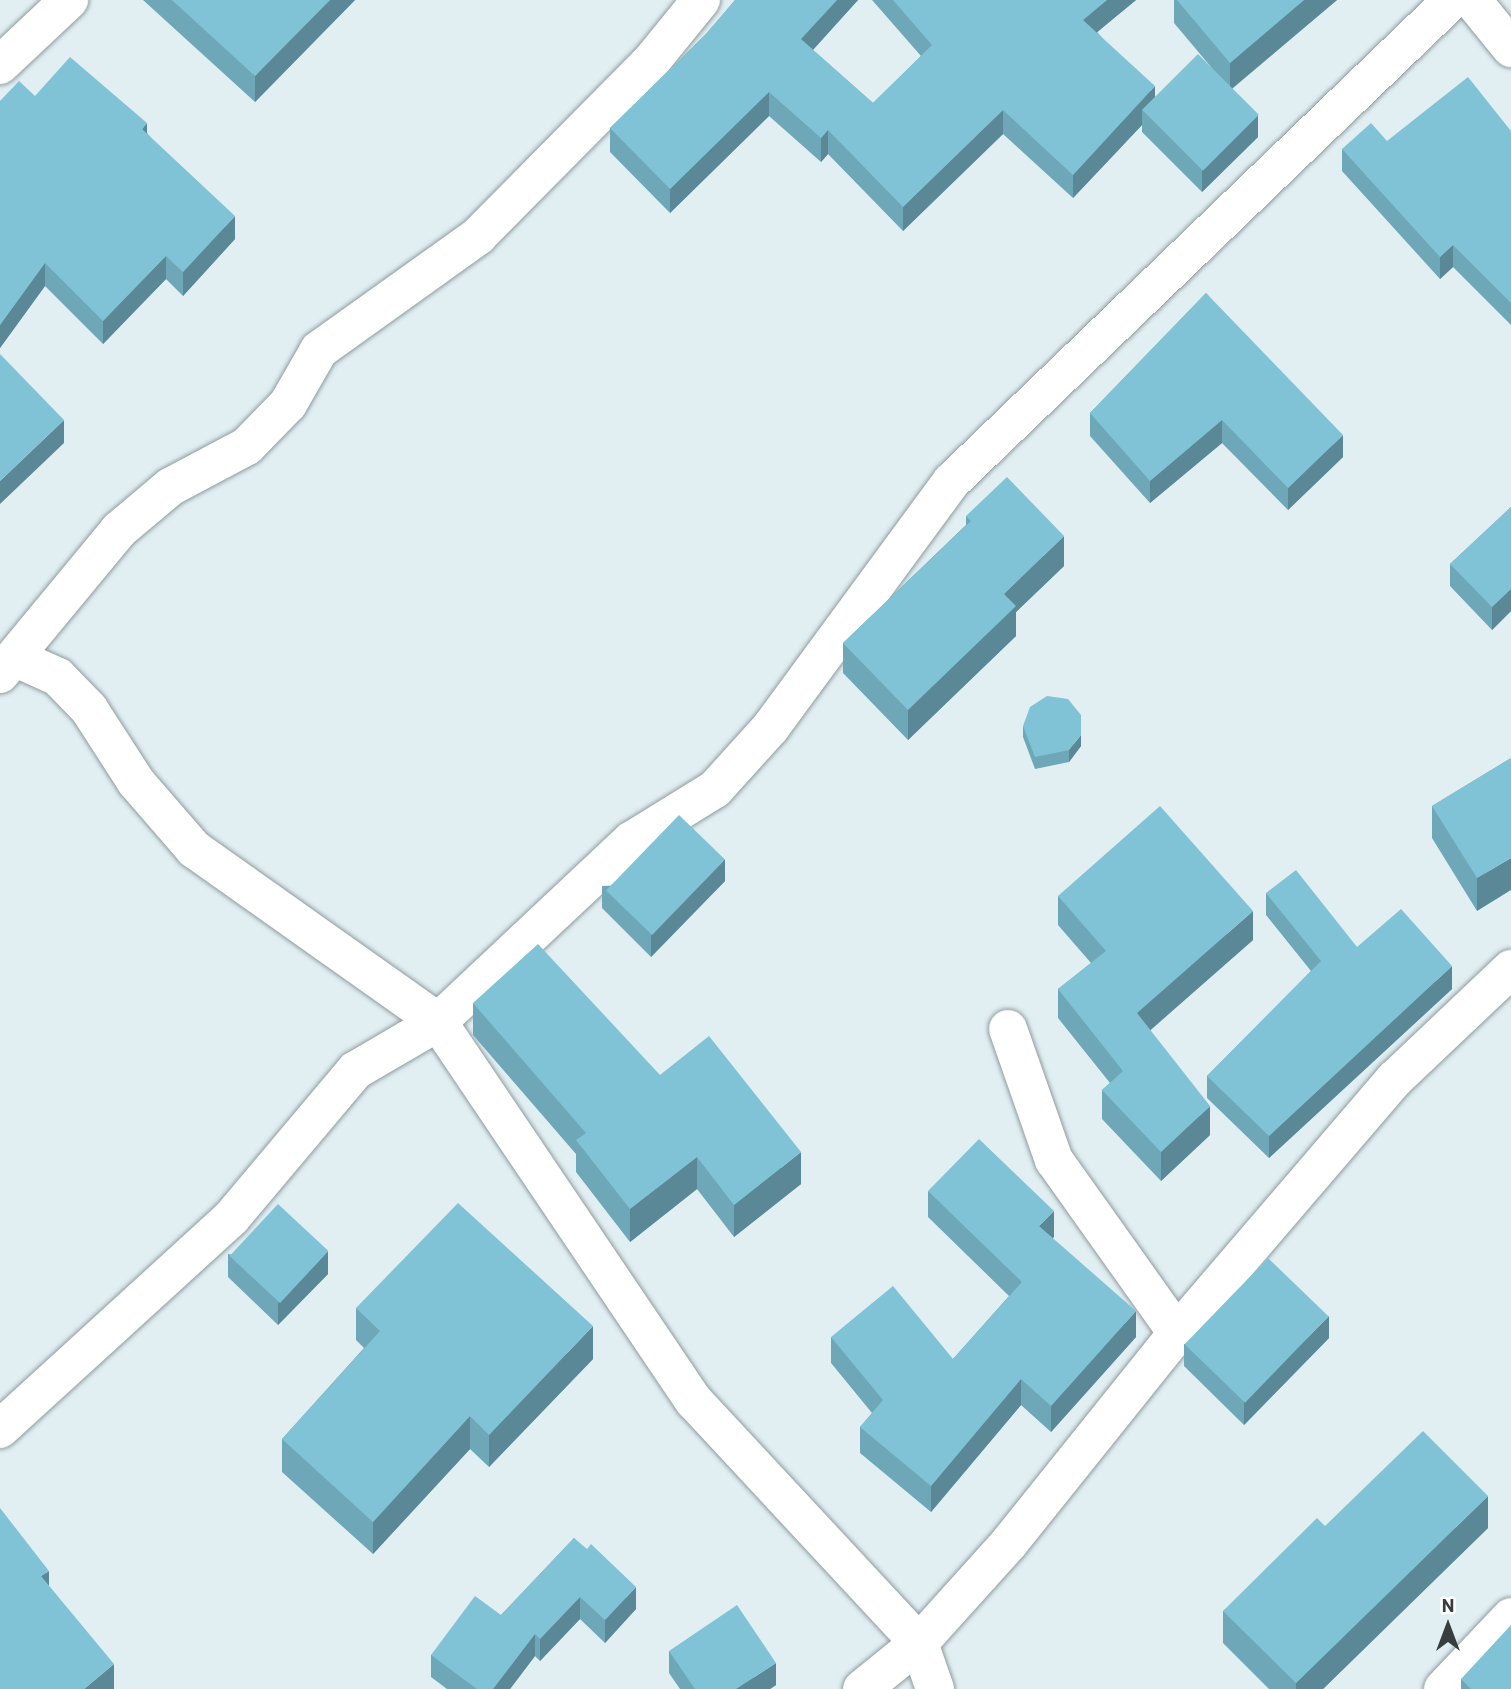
<!DOCTYPE html>
<style>
body{margin:0}
#map{position:relative;width:1511px;height:1689px;overflow:hidden;background:#e1eff3;font-family:Barlow,sans-serif}
div>[style]{position:absolute}
[style*='--x']{left:calc(var(--x)*1px);top:calc(var(--y)*1px);width:calc(var(--w)*1px);rotate:calc(var(--a)*1deg)}
.roads{filter:drop-shadow(0 0 2px #8e9b9f) drop-shadow(0 0 2px #8e9b9f)}
.minor>*{height:38px;margin:-19px;padding:0 19px;transform-origin:19px;border-radius:19px;background:#fff}
.wall>*{inset:0;background:#6ea8b8}
.shaded-wall>*{inset:0;background:#5a8896}
.building>*{inset:0;background:#80c3d6;transform-origin:0 0}
span{translate:-50% -50%;white-space:nowrap;text-align:center;line-height:1.15;-webkit-text-stroke:5px #fff;paint-order:stroke}
.north{position:absolute;left:1413px;top:1591px;width:70px;height:70px;-webkit-text-stroke:5px #fff;paint-order:stroke;rotate:0deg;font-size:19px;font-weight:700;line-height:28px;text-align:center;color:#383e3f}
.north::after{content:'';display:block;margin:auto;width:24px;height:32px;background:#383e3f;clip-path:polygon(50% 0,100% 100%,50% 72%,0 100%)}
</style>
<div id="map">
<div class="roads">
<div class="minor">
<div style="--x:1472;--y:0;--w:62;--a:50.9"></div>
<div style="--x:0;--y:65;--w:95;--a:-43.3"></div>
<div style="--x:16;--y:658;--w:46;--a:24.3"></div>
<div style="--x:58;--y:677;--w:45;--a:45.9"></div>
<div style="--x:89;--y:709;--w:87;--a:57.2"></div>
<div style="--x:136;--y:782;--w:89;--a:49.1"></div>
<div style="--x:194;--y:849;--w:299;--a:35.3"></div>
<div style="--x:438;--y:1022;--w:457;--a:56"></div>
<div style="--x:694;--y:1401;--w:330;--a:47.1"></div>
<div style="--x:919;--y:1643;--w:49;--a:70.8"></div>
<div style="--x:0;--y:674;--w:187;--a:-50.4"></div>
<div style="--x:119;--y:530;--w:67;--a:-40.1"></div>
<div style="--x:170;--y:487;--w:87;--a:-28"></div>
<div style="--x:247;--y:446;--w:59;--a:-45.7"></div>
<div style="--x:288;--y:404;--w:62;--a:-60.1"></div>
<div style="--x:319;--y:350;--w:196;--a:-35.6"></div>
<div style="--x:478;--y:236;--w:249;--a:-45.3"></div>
<div style="--x:653;--y:59;--w:76;--a:-50.9"></div>
<div style="--x:1008;--y:1029;--w:139;--a:70.7"></div>
<div style="--x:1054;--y:1160;--w:212;--a:54.6"></div>
<div style="--x:0;--y:1429;--w:314;--a:-42.4"></div>
<div style="--x:232;--y:1217;--w:192;--a:-49.9"></div>
<div style="--x:356;--y:1070;--w:95;--a:-30.3"></div>
<div style="--x:438;--y:1022;--w:265;--a:-43.2"></div>
<div style="--x:631;--y:841;--w:99;--a:-31.8"></div>
<div style="--x:715;--y:789;--w:84;--a:-47.9"></div>
<div style="--x:771;--y:727;--w:305;--a:-53.7"></div>
<div style="--x:952;--y:481;--w:694;--a:-43.89"></div>
<div style="--x:862;--y:1689;--w:73;--a:-38.9"></div>
<div style="--x:919;--y:1643;--w:135;--a:-48"></div>
<div style="--x:1009;--y:1543;--w:269;--a:-51.3"></div>
<div style="--x:1177;--y:1333;--w:335;--a:-49.4"></div>
<div style="--x:1395;--y:1079;--w:160;--a:-43.5"></div>
<div style="--x:1443;--y:1689;--w:99;--a:-46.6"></div>
</div>
</div>
<div class="wall">
<div style="clip-path:polygon(143px 0,355px 0,255px 102px)"></div>
<div style="clip-path:polygon(735px 0,858px 0,813px 50px,873px 103px,921px 56px,872px 0,1136px 0,1097px 32px,1155px 97px,1211px 67px,1174px 23px,1174px 0,1337px 0,1232px 89px,1258px 137px,1202px 192px,1142px 132px,1142px 125px,1073px 198px,1003px 134px,903px 231px,828px 154px,821px 162px,769px 116px,670px 213px,610px 152px,610px 128px,706px 34px)"></div>
<div style="clip-path:polygon(35px 96px,147px 133px,235px 239px,183px 296px,166px 279px,103px 344px,45px 286px,0 348px,0 101px)"></div>
<div style="clip-path:polygon(1511px 131px,1511px 325px,1453px 267px,1440px 279px,1342px 171px,1342px 149px,1387px 141px)"></div>
<div style="clip-path:polygon(1206px 293px,1343px 457px,1288px 510px,1222px 443px,1150px 503px,1090px 436px,1090px 413px)"></div>
<div style="clip-path:polygon(1511px 507px,1511px 611px,1492px 630px,1450px 586px,1450px 564px)"></div>
<div style="clip-path:polygon(966px 516px,1064px 566px,1016px 612px,1016px 636px,908px 740px,843px 673px,843px 643px,966px 525px)"></div>
<div style="clip-path:polygon(1023px 726px,1081px 746px,1069px 762px,1035px 769px,1023px 737px)"></div>
<div style="clip-path:polygon(1511px 758px,1477px 911px,1432px 838px,1432px 806px)"></div>
<div style="clip-path:polygon(725px 881px,651px 957px,602px 908px,602px 886px)"></div>
<div style="clip-path:polygon(1266px 893px,1357px 947px,1452px 989px,1269px 1158px,1207px 1098px,1207px 1076px,1311px 971px,1266px 915px)"></div>
<div style="clip-path:polygon(1058px 896px,1253px 940px,1150px 1030px,1210px 1135px,1161px 1181px,1102px 1119px,1102px 1090px,1110px 1083px,1058px 1018px,1058px 989px,1091px 963px,1058px 925px)"></div>
<div style="clip-path:polygon(473px 1003px,660px 1075px,801px 1184px,734px 1237px,697px 1189px,630px 1242px,576px 1172px,576px 1154px,473px 1035px)"></div>
<div style="clip-path:polygon(928px 1191px,1054px 1237px,1052px 1238px,1136px 1337px,1051px 1432px,1021px 1405px,931px 1512px,860px 1453px,860px 1427px,872px 1413px,831px 1363px,831px 1337px,953px 1359px,1009px 1296px,928px 1217px)"></div>
<div style="clip-path:polygon(228px 1254px,328px 1274px,278px 1325px,228px 1277px)"></div>
<div style="clip-path:polygon(356px 1308px,593px 1359px,489px 1467px,470px 1449px,373px 1554px,282px 1472px,282px 1439px,364px 1348px,356px 1340px)"></div>
<div style="clip-path:polygon(1329px 1338px,1244px 1425px,1184px 1366px,1184px 1344px)"></div>
<div style="clip-path:polygon(1325px 1526px,1488px 1528px,1323px 1689px,1269px 1689px,1223px 1643px,1223px 1611px)"></div>
<div style="clip-path:polygon(574px 1538px,636px 1609px,605px 1643px,580px 1619px,540px 1661px,535px 1656px,510px 1689px,447px 1689px,431px 1677px,431px 1655px,501px 1615px)"></div>
<div style="clip-path:polygon(669px 1651px,776px 1685px,770px 1689px,680px 1689px,669px 1673px)"></div>
<div style="clip-path:polygon(1461px 1679px,1511px 1689px,1461px 1689px)"></div>
</div>
<div class="shaded-wall">
<div style="clip-path:polygon(330px 0,355px 0,255px 102px,255px 76px)"></div>
<div style="clip-path:polygon(837px 0,858px 0,801px 63px,801px 39px)"></div>
<div style="clip-path:polygon(1107px 0,1136px 0,1083px 44px,1083px 20px)"></div>
<div style="clip-path:polygon(1304px 0,1337px 0,1230px 90px,1230px 63px)"></div>
<div style="clip-path:polygon(1155px 86px,1155px 110px,1142px 110px,1142px 125px,1073px 198px,1073px 175px)"></div>
<div style="clip-path:polygon(769px 92px,769px 116px,670px 213px,670px 189px)"></div>
<div style="clip-path:polygon(1003px 110px,1003px 134px,903px 231px,903px 207px)"></div>
<div style="clip-path:polygon(1258px 115px,1258px 137px,1202px 192px,1202px 170px)"></div>
<div style="clip-path:polygon(147px 123px,147px 147px,142px 129px)"></div>
<div style="clip-path:polygon(828px 130px,828px 154px,821px 162px,821px 138px)"></div>
<div style="clip-path:polygon(235px 216px,235px 239px,183px 296px,183px 272px)"></div>
<div style="clip-path:polygon(1453px 245px,1453px 267px,1440px 279px,1440px 257px)"></div>
<div style="clip-path:polygon(166px 256px,166px 279px,103px 344px,103px 321px)"></div>
<div style="clip-path:polygon(45px 263px,45px 286px,0 348px,0 325px)"></div>
<div style="clip-path:polygon(64px 420px,64px 443px,0 504px,0 481px)"></div>
<div style="clip-path:polygon(1222px 420px,1222px 443px,1150px 503px,1150px 481px)"></div>
<div style="clip-path:polygon(1343px 435px,1343px 457px,1288px 510px,1288px 488px)"></div>
<div style="clip-path:polygon(1064px 536px,1064px 566px,1016px 612px,1016px 636px,908px 740px,908px 710px,1004px 594px)"></div>
<div style="clip-path:polygon(1511px 589px,1511px 611px,1492px 630px,1492px 607px)"></div>
<div style="clip-path:polygon(1081px 735px,1081px 746px,1069px 762px,1069px 750px)"></div>
<div style="clip-path:polygon(1511px 858px,1511px 890px,1477px 911px,1477px 878px)"></div>
<div style="clip-path:polygon(725px 859px,725px 881px,651px 957px,651px 935px)"></div>
<div style="clip-path:polygon(1253px 911px,1253px 940px,1137px 1042px,1137px 1013px)"></div>
<div style="clip-path:polygon(1452px 966px,1452px 989px,1269px 1158px,1269px 1136px)"></div>
<div style="clip-path:polygon(1210px 1106px,1210px 1135px,1161px 1181px,1161px 1152px)"></div>
<div style="clip-path:polygon(801px 1152px,801px 1184px,734px 1237px,734px 1205px)"></div>
<div style="clip-path:polygon(697px 1157px,697px 1189px,630px 1242px,630px 1209px)"></div>
<div style="clip-path:polygon(1054px 1211px,1054px 1237px,1039px 1252px,1039px 1226px)"></div>
<div style="clip-path:polygon(328px 1251px,328px 1274px,278px 1325px,278px 1303px)"></div>
<div style="clip-path:polygon(1136px 1311px,1136px 1337px,1051px 1432px,1051px 1406px)"></div>
<div style="clip-path:polygon(1329px 1316px,1329px 1338px,1244px 1425px,1244px 1402px)"></div>
<div style="clip-path:polygon(593px 1326px,593px 1359px,489px 1467px,489px 1435px)"></div>
<div style="clip-path:polygon(1021px 1379px,1021px 1405px,931px 1512px,931px 1486px)"></div>
<div style="clip-path:polygon(470px 1416px,470px 1449px,373px 1554px,373px 1522px)"></div>
<div style="clip-path:polygon(1488px 1496px,1488px 1528px,1323px 1689px,1296px 1689px,1296px 1683px)"></div>
<div style="clip-path:polygon(49px 1571px,49px 1603px,41px 1576px)"></div>
<div style="clip-path:polygon(636px 1587px,636px 1609px,605px 1643px,605px 1620px)"></div>
<div style="clip-path:polygon(580px 1597px,580px 1619px,540px 1661px,540px 1639px)"></div>
<div style="clip-path:polygon(535px 1634px,535px 1656px,510px 1689px,493px 1689px)"></div>
<div style="clip-path:polygon(776px 1663px,776px 1685px,770px 1689px,736px 1689px)"></div>
<div style="clip-path:polygon(114px 1664px,114px 1689px,84px 1689px)"></div>
</div>
<div class="building">
<div style="clip-path:polygon(172px 0,330px 0,255px 76px)"></div>
<div style="clip-path:polygon(735px 0,837px 0,801px 39px,873px 103px,932px 45px,893px 0,1107px 0,1083px 20px,1155px 86px,1073px 175px,1003px 110px,903px 207px,828px 130px,821px 138px,769px 92px,670px 189px,610px 128px,706px 34px)"></div>
<div style="clip-path:polygon(1177px 0,1304px 0,1230px 63px)"></div>
<div style="left:1198px;top:54px;width:86px;height:79px;rotate:45deg"></div>
<div style="clip-path:polygon(70px 57px,147px 123px,142px 129px,235px 216px,183px 272px,166px 256px,103px 321px,45px 263px,0 325px,0 101px,19px 81px,35px 96px)"></div>
<div style="clip-path:polygon(1468px 77px,1511px 131px,1511px 303px,1453px 245px,1440px 257px,1342px 149px,1371px 123px,1387px 141px)"></div>
<div style="clip-path:polygon(1206px 293px,1343px 435px,1288px 488px,1222px 420px,1150px 481px,1090px 413px)"></div>
<div style="clip-path:polygon(0 354px,64px 420px,0 481px)"></div>
<div style="clip-path:polygon(1007px 477px,1064px 536px,1004px 594px,1016px 606px,908px 710px,843px 643px,971px 521px,966px 516px)"></div>
<div style="clip-path:polygon(1511px 507px,1511px 589px,1492px 607px,1450px 564px)"></div>
<div style="clip-path:polygon(1047px 696px,1068px 699px,1081px 715px,1081px 735px,1069px 750px,1035px 757px,1023px 726px,1030px 707px)"></div>
<div style="clip-path:polygon(1511px 758px,1511px 858px,1477px 878px,1432px 806px)"></div>
<div style="clip-path:polygon(1160px 806px,1253px 911px,1137px 1013px,1210px 1106px,1161px 1152px,1102px 1090px,1123px 1071px,1058px 989px,1106px 951px,1058px 896px)"></div>
<div style="left:679px;top:815px;width:64px;height:105px;rotate:44deg"></div>
<div style="clip-path:polygon(1296px 870px,1357px 947px,1401px 909px,1452px 966px,1269px 1136px,1207px 1076px,1321px 961px,1266px 893px)"></div>
<div style="clip-path:polygon(538px 944px,660px 1075px,709px 1036px,801px 1152px,734px 1205px,697px 1157px,630px 1209px,576px 1140px,586px 1133px,473px 1003px)"></div>
<div style="clip-path:polygon(979px 1139px,1054px 1211px,1039px 1226px,1136px 1311px,1051px 1406px,1021px 1379px,931px 1486px,860px 1427px,883px 1400px,831px 1337px,893px 1286px,953px 1359px,1022px 1282px,928px 1191px)"></div>
<div style="clip-path:polygon(458px 1203px,593px 1326px,489px 1435px,470px 1416px,373px 1522px,282px 1439px,380px 1331px,356px 1308px)"></div>
<div style="left:278px;top:1204px;width:69px;height:71px;rotate:43deg"></div>
<div style="left:1268px;top:1258px;width:84px;height:120px;rotate:44deg"></div>
<div style="clip-path:polygon(1423px 1431px,1488px 1496px,1296px 1683px,1223px 1611px,1317px 1518px,1325px 1526px)"></div>
<div style="clip-path:polygon(0 1508px,49px 1571px,41px 1576px,114px 1664px,84px 1689px,0 1689px)"></div>
<div style="clip-path:polygon(574px 1538px,587px 1549px,591px 1544px,636px 1587px,605px 1620px,580px 1597px,540px 1639px,535px 1634px,493px 1689px,477px 1689px,431px 1655px,475px 1596px,501px 1615px)"></div>
<div style="clip-path:polygon(737px 1605px,776px 1663px,736px 1689px,695px 1689px,669px 1651px)"></div>
<div style="clip-path:polygon(1511px 1625px,1511px 1689px,1471px 1689px,1461px 1679px)"></div>
</div>
<div class="north">N</div>
</div>
